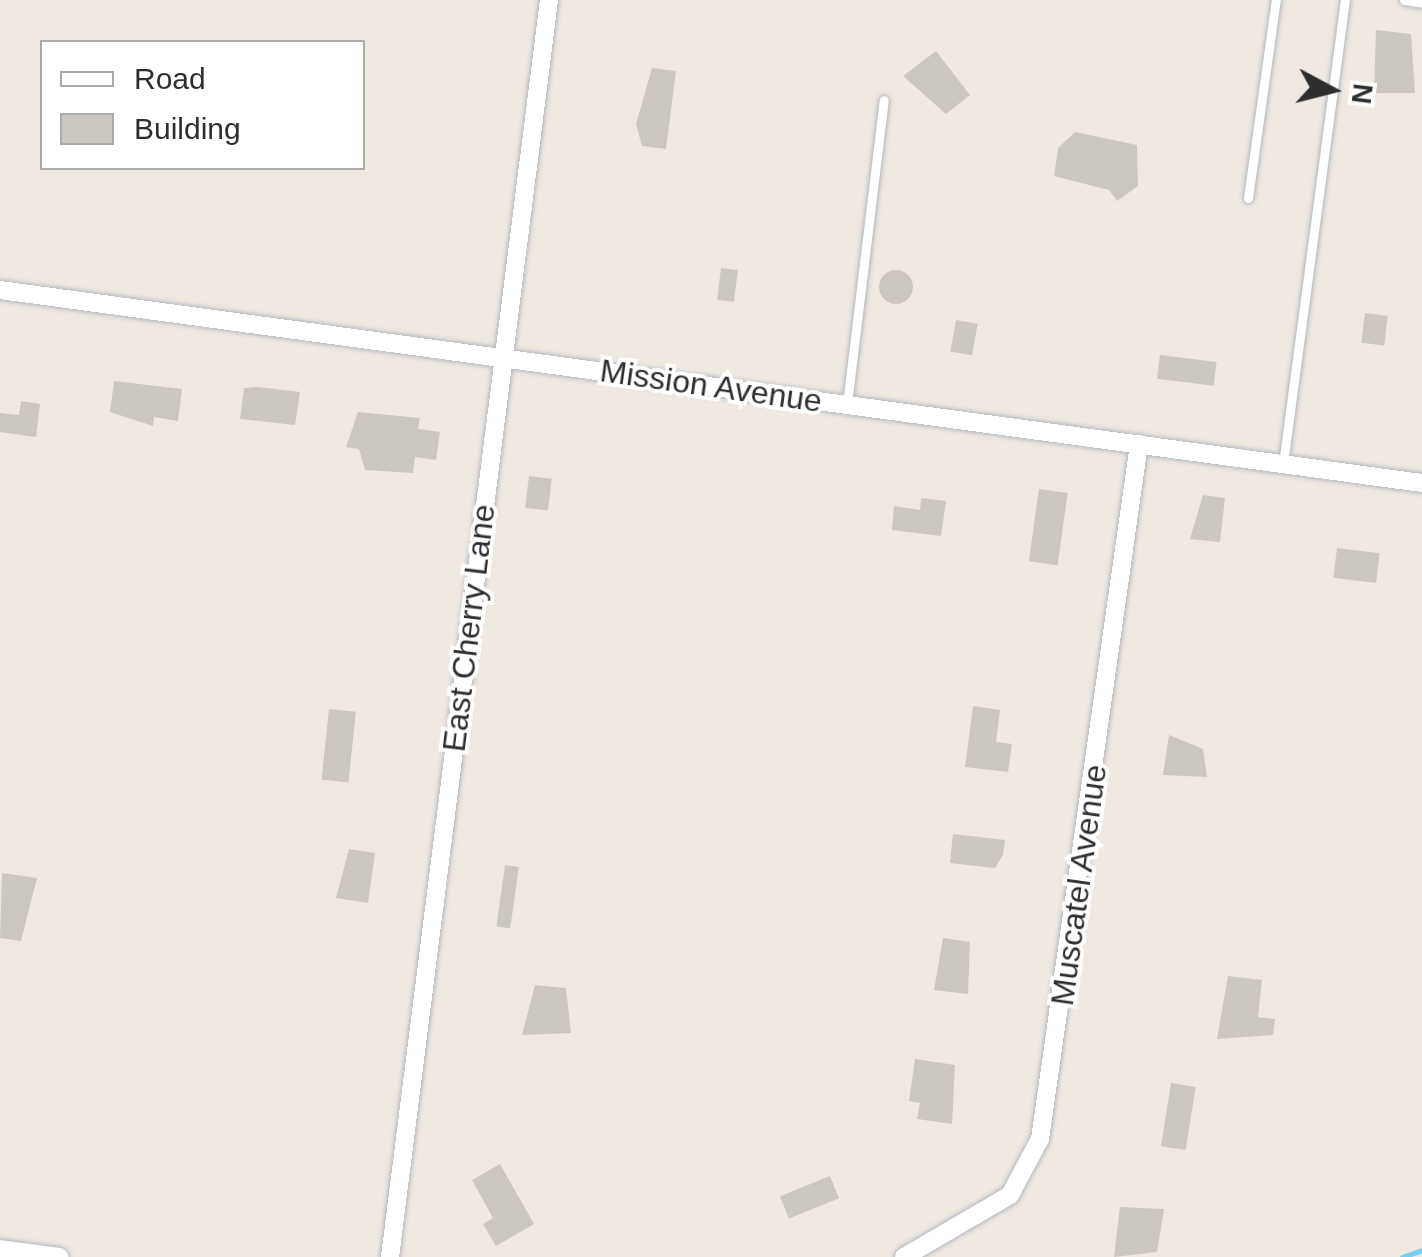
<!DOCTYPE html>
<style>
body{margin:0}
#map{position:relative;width:1422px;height:1257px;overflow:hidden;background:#efe9e1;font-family:Arial,sans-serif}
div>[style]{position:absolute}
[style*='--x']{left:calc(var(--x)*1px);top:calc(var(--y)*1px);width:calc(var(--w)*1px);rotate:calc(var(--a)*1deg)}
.stream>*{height:5px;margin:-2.5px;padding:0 2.5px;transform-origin:2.5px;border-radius:2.5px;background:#75cff0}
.building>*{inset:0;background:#cbc7bf;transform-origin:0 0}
.round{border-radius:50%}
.roads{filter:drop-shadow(0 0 2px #b4b7c1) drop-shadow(0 0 2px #b4b7c1)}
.lane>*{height:9px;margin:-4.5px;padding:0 4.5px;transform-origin:4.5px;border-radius:4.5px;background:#fff}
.street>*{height:18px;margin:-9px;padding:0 9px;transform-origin:9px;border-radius:9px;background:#fff}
span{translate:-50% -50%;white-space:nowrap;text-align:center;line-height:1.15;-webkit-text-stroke:8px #fff;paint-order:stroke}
.street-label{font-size:32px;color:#2e2e2e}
.legend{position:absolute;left:40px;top:40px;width:325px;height:130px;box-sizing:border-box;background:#fff;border:2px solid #ababab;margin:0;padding:12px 18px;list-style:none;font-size:30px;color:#2e2e2e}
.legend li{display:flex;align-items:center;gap:20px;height:50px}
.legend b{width:50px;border:2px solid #ababab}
.north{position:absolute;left:1282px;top:40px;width:100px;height:100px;-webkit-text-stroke:8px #fff;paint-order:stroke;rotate:97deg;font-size:28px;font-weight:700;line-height:40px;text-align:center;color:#2e2e2e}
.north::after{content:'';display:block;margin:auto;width:35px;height:45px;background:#2e2e2e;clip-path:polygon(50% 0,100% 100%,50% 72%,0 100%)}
</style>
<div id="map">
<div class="stream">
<div style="--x:1402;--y:1257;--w:21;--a:-19"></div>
</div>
<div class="building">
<div style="clip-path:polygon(1376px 30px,1411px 34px,1415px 93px,1374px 93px)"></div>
<div style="clip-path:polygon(936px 51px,970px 95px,946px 114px,903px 76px)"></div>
<div style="clip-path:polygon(652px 68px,676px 71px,666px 149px,642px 146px,636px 124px)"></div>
<div style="clip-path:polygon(1075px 132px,1137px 145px,1138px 186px,1117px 201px,1109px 190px,1054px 176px,1058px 148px)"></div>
<div style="left:721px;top:268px;width:17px;height:32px;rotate:7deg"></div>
<div class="round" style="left:879px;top:270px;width:34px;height:34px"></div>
<div style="left:1365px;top:313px;width:23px;height:30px;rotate:7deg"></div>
<div style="left:956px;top:320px;width:22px;height:32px;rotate:10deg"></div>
<div style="left:1160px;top:355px;width:57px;height:24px;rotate:7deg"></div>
<div style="clip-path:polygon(114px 381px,182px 389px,178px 421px,154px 417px,153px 426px,110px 412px)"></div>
<div style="clip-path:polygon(258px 387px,300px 392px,295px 425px,240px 419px,244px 388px)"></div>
<div style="clip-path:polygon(21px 401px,40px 404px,36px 437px,0 432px,0 413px,19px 415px)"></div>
<div style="clip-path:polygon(358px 412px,420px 418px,418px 429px,440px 432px,436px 460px,415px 457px,413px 473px,365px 470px,359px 449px,346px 447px)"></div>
<div style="left:529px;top:476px;width:23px;height:32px;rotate:7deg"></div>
<div style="left:1039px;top:489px;width:29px;height:73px;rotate:8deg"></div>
<div style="clip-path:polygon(1203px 495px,1225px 498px,1220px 542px,1190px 539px)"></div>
<div style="clip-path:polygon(921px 498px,946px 501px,941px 536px,892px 530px,894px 506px,920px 510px)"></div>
<div style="left:1337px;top:548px;width:43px;height:30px;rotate:7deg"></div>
<div style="clip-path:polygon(973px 706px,1000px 710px,996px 742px,1012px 744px,1008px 772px,965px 767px)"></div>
<div style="left:329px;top:709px;width:27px;height:71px;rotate:6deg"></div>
<div style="clip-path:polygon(1169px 735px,1203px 749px,1207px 777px,1163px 775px)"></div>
<div style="clip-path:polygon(953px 834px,1005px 840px,1003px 855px,995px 868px,950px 863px)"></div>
<div style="clip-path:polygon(349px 849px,375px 853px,368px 903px,336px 898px)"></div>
<div style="left:505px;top:865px;width:14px;height:62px;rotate:8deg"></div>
<div style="clip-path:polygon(2px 873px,37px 878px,21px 941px,0 938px)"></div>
<div style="clip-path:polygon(943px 938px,970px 942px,968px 994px,934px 990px)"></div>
<div style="clip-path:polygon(1228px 976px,1262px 980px,1258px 1017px,1275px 1019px,1273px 1035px,1217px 1039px)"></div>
<div style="clip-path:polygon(535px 985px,566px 988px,571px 1033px,522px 1035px)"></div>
<div style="clip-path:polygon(915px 1059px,955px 1065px,952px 1124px,917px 1119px,920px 1103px,909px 1101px)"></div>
<div style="left:1171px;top:1083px;width:25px;height:64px;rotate:9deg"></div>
<div style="clip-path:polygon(500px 1164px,534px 1224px,496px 1246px,483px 1224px,493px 1218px,472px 1180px)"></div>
<div style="left:830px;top:1176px;width:24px;height:54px;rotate:68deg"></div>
<div style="clip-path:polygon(1120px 1207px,1164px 1209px,1157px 1252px,1114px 1257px)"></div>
</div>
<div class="roads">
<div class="lane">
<div style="--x:1404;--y:0;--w:18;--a:9"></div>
<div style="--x:1248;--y:198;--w:200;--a:-82"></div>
<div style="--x:847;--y:404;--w:306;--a:-83.1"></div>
<div style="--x:1283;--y:464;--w:468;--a:-82.4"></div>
</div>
<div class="street">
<div style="--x:0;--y:290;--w:1435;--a:7.73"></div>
<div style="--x:0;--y:1249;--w:60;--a:7.7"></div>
<div style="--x:390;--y:1257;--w:1267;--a:-82.79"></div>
<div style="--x:904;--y:1257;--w:123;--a:-30.3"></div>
<div style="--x:1010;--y:1195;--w:64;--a:-61.8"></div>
<div style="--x:1040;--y:1139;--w:702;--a:-81.89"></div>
</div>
</div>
<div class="street-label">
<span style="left:711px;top:386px;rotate:8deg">Mission Avenue</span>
<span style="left:469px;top:628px;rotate:-83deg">East Cherry Lane</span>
<span style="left:1079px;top:885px;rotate:-82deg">Muscatel Avenue</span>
</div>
<ul class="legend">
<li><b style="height:12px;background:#fff"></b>Road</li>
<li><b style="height:28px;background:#cbc7bf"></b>Building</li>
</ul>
<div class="north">N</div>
</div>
